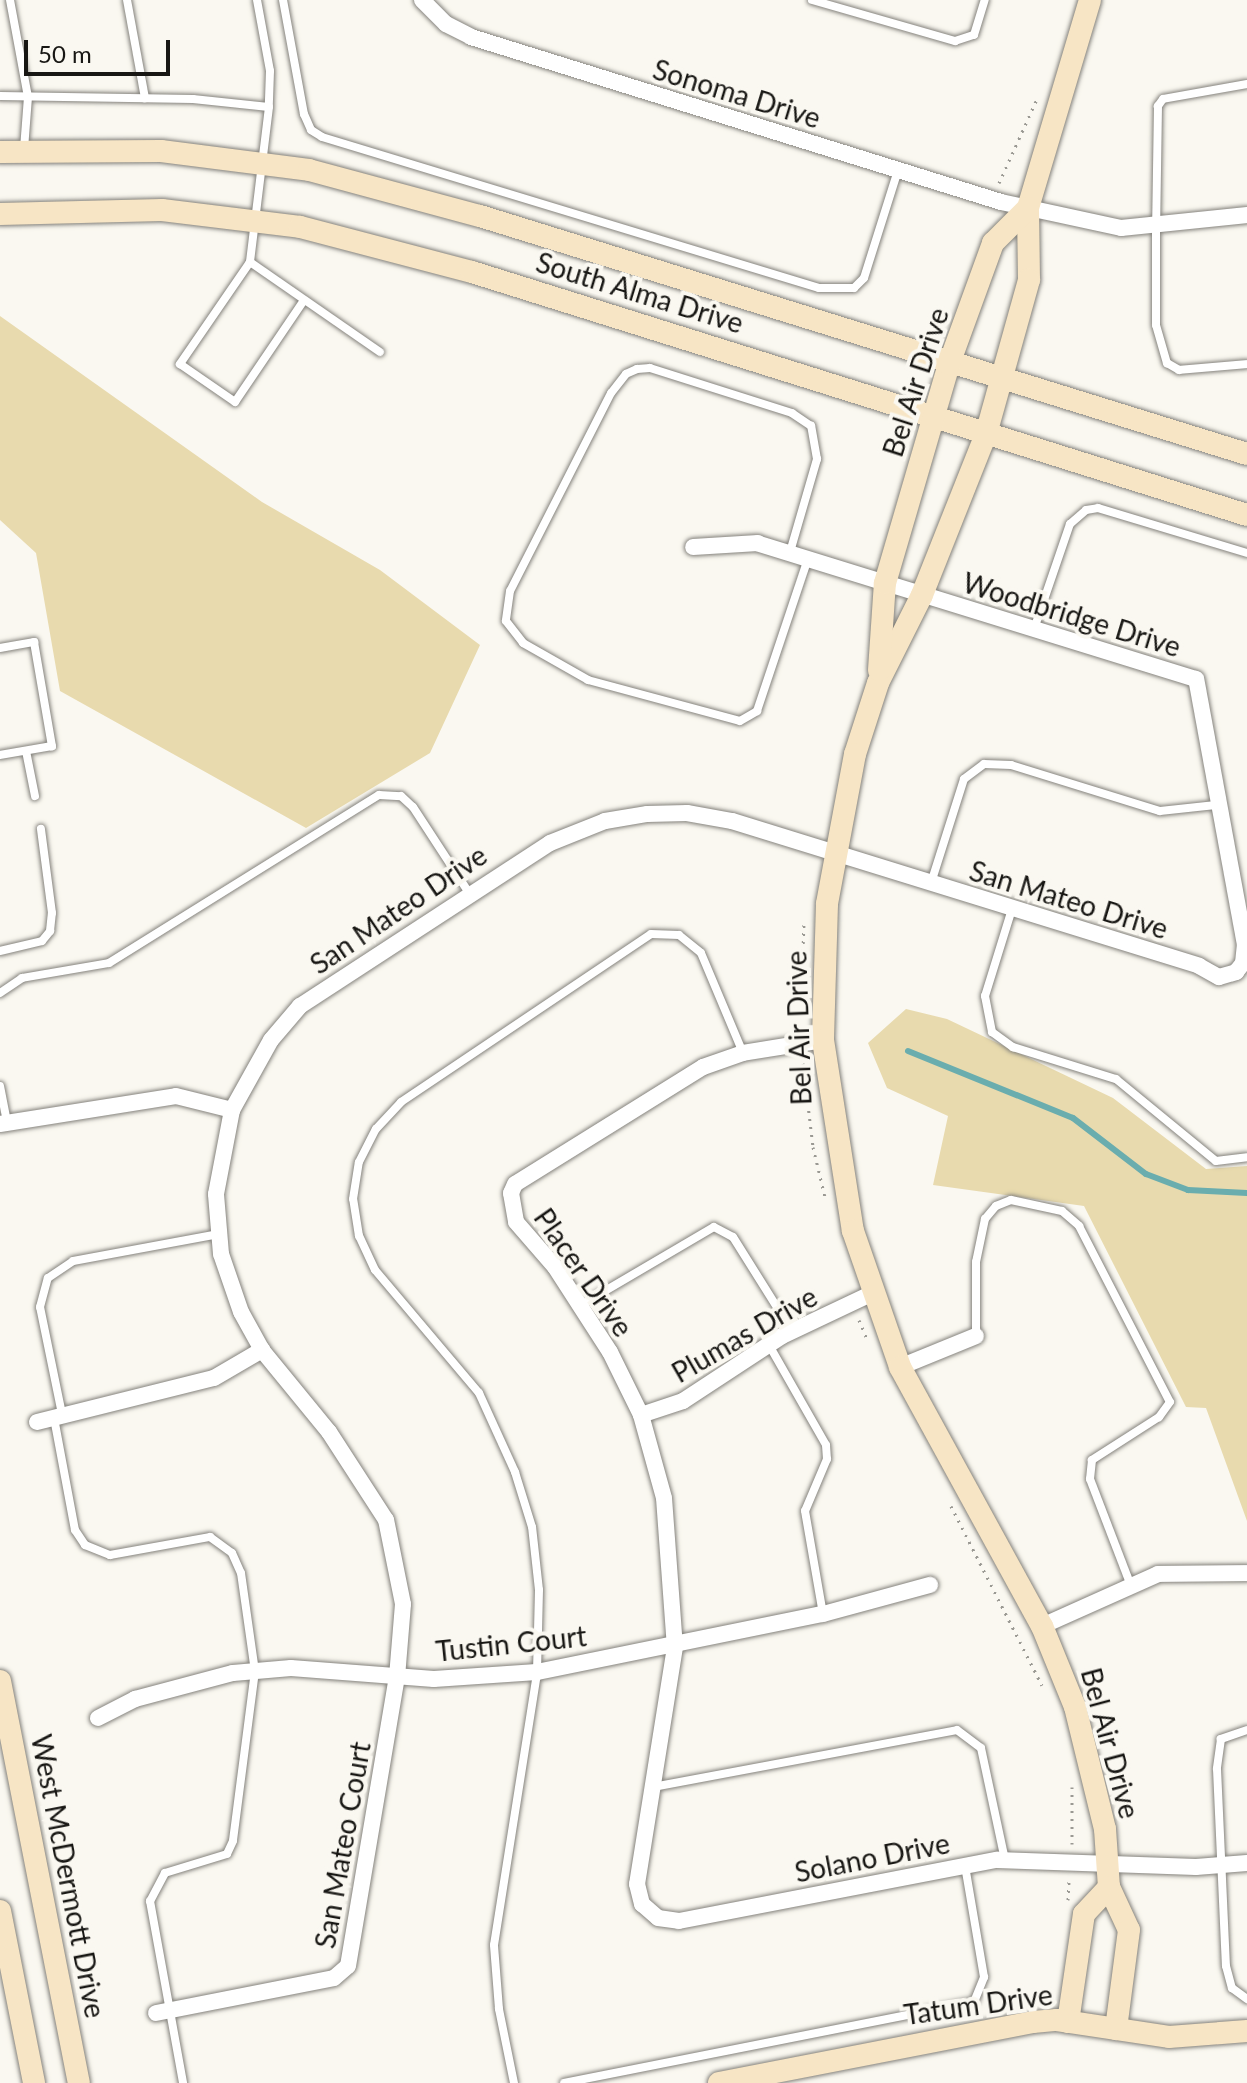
<!DOCTYPE html>
<style>
body{margin:0}
#map{position:relative;width:1247px;height:2083px;overflow:hidden;background:#faf8f1;font-family:Lato,sans-serif}
div>[style]{position:absolute}
[style*='--x']{left:calc(var(--x)*1px);top:calc(var(--y)*1px);width:calc(var(--w)*1px);rotate:calc(var(--a)*1deg)}
.green>*{inset:0;background:#e8daae}
.stream>*{height:6px;margin:-3px;padding:0 3px;transform-origin:3px;border-radius:3px;background:#6aadae}
.path>*{height:3px;margin-top:-1.5px;transform-origin:0;background:repeating-linear-gradient(90deg,#9a9993 0 2px,transparent 0 8px)}
.roads{filter:drop-shadow(0 0 2px #84827c) drop-shadow(0 0 2px #84827c)}
.lane>*{height:8px;margin:-4px;padding:0 4px;transform-origin:4px;border-radius:4px;background:#fff}
.street>*{height:16px;margin:-8px;padding:0 8px;transform-origin:8px;border-radius:8px;background:#fff}
.secondary>*{height:22px;margin:-11px;padding:0 11px;transform-origin:11px;border-radius:11px;background:#f7e5c5}
span{translate:-50% -50%;white-space:nowrap;text-align:center;line-height:1.15;-webkit-text-stroke:8px #faf8f1;paint-order:stroke}
.street-label{font-size:28px;color:#181714}
.scale{position:absolute;left:24px;top:40px;width:146px;height:36px;box-sizing:border-box;border:4px solid #181714;border-top:0;padding-left:10px;font-size:24px;line-height:28px;white-space:nowrap;color:#181714;-webkit-text-stroke:6px #faf8f1;paint-order:stroke}
</style>
<div id="map">
<div class="green">
<div style="clip-path:polygon(0 316px,262px 502px,380px 570px,480px 645px,430px 753px,306px 828px,60px 691px,36px 553px,0 520px)"></div>
<div style="clip-path:polygon(906px 1009px,947px 1019px,1113px 1098px,1206px 1169px,1247px 1166px,1247px 1521px,1206px 1408px,1186px 1407px,1084px 1206px,933px 1185px,948px 1116px,887px 1088px,868px 1043px)"></div>
</div>
<div class="stream">
<div style="--x:908;--y:1051;--w:178;--a:22.1"></div>
<div style="--x:1073;--y:1118;--w:92;--a:37.5"></div>
<div style="--x:1146;--y:1174;--w:45;--a:20.9"></div>
<div style="--x:1188;--y:1190;--w:59;--a:2.9"></div>
</div>
<div class="path">
<div style="--x:999;--y:183;--w:92;--a:-65.7"></div>
<div style="--x:802;--y:975;--w:52;--a:-87.8"></div>
<div style="--x:803;--y:1063;--w:85;--a:83.2"></div>
<div style="--x:813;--y:1147;--w:51;--a:76.5"></div>
<div style="--x:859;--y:1320;--w:21;--a:67"></div>
<div style="--x:951;--y:1506;--w:201;--a:63.1"></div>
<div style="--x:1072;--y:1844;--w:57;--a:-90"></div>
<div style="--x:1068;--y:1900;--w:21;--a:-87"></div>
</div>
<div class="roads">
<div class="lane">
<div style="--x:10;--y:0;--w:99;--a:79.5"></div>
<div style="--x:28;--y:97;--w:52;--a:94.4"></div>
<div style="--x:127;--y:0;--w:100;--a:79.6"></div>
<div style="--x:257;--y:0;--w:72;--a:79.6"></div>
<div style="--x:270;--y:71;--w:36;--a:92"></div>
<div style="--x:269;--y:107;--w:156;--a:97"></div>
<div style="--x:250;--y:262;--w:124;--a:124.5"></div>
<div style="--x:180;--y:364;--w:67;--a:34.6"></div>
<div style="--x:235;--y:402;--w:123;--a:-55.9"></div>
<div style="--x:283;--y:0;--w:116;--a:79.6"></div>
<div style="--x:304;--y:114;--w:17;--a:66"></div>
<div style="--x:311;--y:130;--w:13;--a:32"></div>
<div style="--x:322;--y:137;--w:519;--a:16.9"></div>
<div style="--x:819;--y:288;--w:35;--a:0"></div>
<div style="--x:854;--y:288;--w:14;--a:-45"></div>
<div style="--x:864;--y:278;--w:113;--a:-72.5"></div>
<div style="--x:812;--y:0;--w:149;--a:16"></div>
<div style="--x:955;--y:41;--w:20;--a:-18"></div>
<div style="--x:974;--y:35;--w:37;--a:-73"></div>
<div style="--x:1247;--y:84;--w:85;--a:169.9"></div>
<div style="--x:1163;--y:99;--w:9;--a:126"></div>
<div style="--x:1158;--y:106;--w:122;--a:90.9"></div>
<div style="--x:1156;--y:228;--w:97;--a:90"></div>
<div style="--x:1156;--y:325;--w:40;--a:74"></div>
<div style="--x:1167;--y:363;--w:14;--a:30"></div>
<div style="--x:1179;--y:370;--w:68;--a:-5"></div>
<div style="--x:0;--y:96;--w:193;--a:0.9"></div>
<div style="--x:193;--y:99;--w:76;--a:6"></div>
<div style="--x:250;--y:262;--w:158;--a:34.7"></div>
<div style="--x:790;--y:552;--w:97;--a:-73.8"></div>
<div style="--x:817;--y:459;--w:34;--a:-100"></div>
<div style="--x:811;--y:426;--w:23;--a:-146"></div>
<div style="--x:792;--y:413;--w:149;--a:-162.4"></div>
<div style="--x:650;--y:368;--w:13;--a:176"></div>
<div style="--x:637;--y:369;--w:12;--a:156"></div>
<div style="--x:626;--y:374;--w:24;--a:128"></div>
<div style="--x:611;--y:393;--w:222;--a:117"></div>
<div style="--x:510;--y:591;--w:30;--a:98"></div>
<div style="--x:506;--y:621;--w:28;--a:52"></div>
<div style="--x:523;--y:643;--w:75;--a:29.6"></div>
<div style="--x:588;--y:680;--w:157;--a:15.1"></div>
<div style="--x:740;--y:721;--w:20;--a:-30"></div>
<div style="--x:757;--y:711;--w:160;--a:-71.5"></div>
<div style="--x:1034;--y:629;--w:111;--a:-71.1"></div>
<div style="--x:1070;--y:524;--w:21;--a:-41"></div>
<div style="--x:1086;--y:510;--w:12;--a:-9"></div>
<div style="--x:1098;--y:508;--w:156;--a:16.8"></div>
<div style="--x:0;--y:648;--w:35;--a:-10"></div>
<div style="--x:34;--y:642;--w:106;--a:80.2"></div>
<div style="--x:52;--y:746;--w:53;--a:170.2"></div>
<div style="--x:26;--y:751;--w:46;--a:78.7"></div>
<div style="--x:931;--y:883;--w:109;--a:-72.4"></div>
<div style="--x:964;--y:779;--w:25;--a:-37"></div>
<div style="--x:984;--y:764;--w:27;--a:2"></div>
<div style="--x:1011;--y:765;--w:156;--a:17.2"></div>
<div style="--x:1160;--y:811;--w:56;--a:-6.1"></div>
<div style="--x:1012;--y:909;--w:91;--a:107.2"></div>
<div style="--x:985;--y:996;--w:37;--a:79"></div>
<div style="--x:992;--y:1032;--w:26;--a:36"></div>
<div style="--x:1013;--y:1047;--w:108;--a:17.3"></div>
<div style="--x:1116;--y:1079;--w:129;--a:39.4"></div>
<div style="--x:1216;--y:1161;--w:31;--a:-7"></div>
<div style="--x:0;--y:951;--w:43;--a:-13.4"></div>
<div style="--x:42;--y:941;--w:13;--a:-51"></div>
<div style="--x:50;--y:931;--w:18;--a:-84"></div>
<div style="--x:52;--y:913;--w:85;--a:-97.5"></div>
<div style="--x:0;--y:993;--w:27;--a:-34"></div>
<div style="--x:22;--y:978;--w:88;--a:-9.8"></div>
<div style="--x:109;--y:963;--w:318;--a:-31.9"></div>
<div style="--x:379;--y:795;--w:22;--a:3"></div>
<div style="--x:401;--y:796;--w:16;--a:43"></div>
<div style="--x:413;--y:807;--w:103;--a:56.9"></div>
<div style="--x:0;--y:1086;--w:38;--a:79"></div>
<div style="--x:581;--y:1305;--w:154;--a:-30.4"></div>
<div style="--x:714;--y:1227;--w:21;--a:28"></div>
<div style="--x:733;--y:1237;--w:111;--a:57.9"></div>
<div style="--x:976;--y:1336;--w:74;--a:-90"></div>
<div style="--x:976;--y:1262;--w:44;--a:-78.2"></div>
<div style="--x:985;--y:1219;--w:17;--a:-50"></div>
<div style="--x:996;--y:1206;--w:16;--a:-22"></div>
<div style="--x:1011;--y:1200;--w:52;--a:12.2"></div>
<div style="--x:1062;--y:1211;--w:23;--a:41"></div>
<div style="--x:1079;--y:1226;--w:198;--a:62.7"></div>
<div style="--x:1170;--y:1402;--w:19;--a:126"></div>
<div style="--x:1159;--y:1417;--w:80;--a:147.3"></div>
<div style="--x:1092;--y:1460;--w:19;--a:96"></div>
<div style="--x:1090;--y:1479;--w:111;--a:69"></div>
<div style="--x:769;--y:1345;--w:115;--a:60.3"></div>
<div style="--x:826;--y:1445;--w:14;--a:86"></div>
<div style="--x:827;--y:1459;--w:56;--a:112.9"></div>
<div style="--x:805;--y:1511;--w:105;--a:80.1"></div>
<div style="--x:62;--y:1414;--w:109;--a:-101.6"></div>
<div style="--x:40;--y:1307;--w:30;--a:-75"></div>
<div style="--x:48;--y:1278;--w:30;--a:-34"></div>
<div style="--x:73;--y:1261;--w:147;--a:-10.5"></div>
<div style="--x:54;--y:1418;--w:114;--a:79.4"></div>
<div style="--x:75;--y:1530;--w:18;--a:56"></div>
<div style="--x:85;--y:1545;--w:27;--a:22"></div>
<div style="--x:110;--y:1555;--w:102;--a:-10.2"></div>
<div style="--x:210;--y:1537;--w:27;--a:36"></div>
<div style="--x:232;--y:1553;--w:22;--a:66"></div>
<div style="--x:241;--y:1573;--w:99;--a:81.9"></div>
<div style="--x:255;--y:1671;--w:171;--a:97.4"></div>
<div style="--x:233;--y:1841;--w:14;--a:115"></div>
<div style="--x:227;--y:1854;--w:65;--a:163"></div>
<div style="--x:165;--y:1873;--w:32;--a:118"></div>
<div style="--x:150;--y:1901;--w:185;--a:79.7"></div>
<div style="--x:1247;--y:1730;--w:28;--a:161"></div>
<div style="--x:1221;--y:1739;--w:30;--a:98"></div>
<div style="--x:1217;--y:1769;--w:197;--a:87.4"></div>
<div style="--x:1226;--y:1966;--w:23;--a:75"></div>
<div style="--x:1232;--y:1988;--w:19;--a:36"></div>
<div style="--x:653;--y:1787;--w:309;--a:-10.6"></div>
<div style="--x:957;--y:1730;--w:30;--a:37"></div>
<div style="--x:981;--y:1748;--w:115;--a:77.9"></div>
<div style="--x:514;--y:2083;--w:76;--a:-101.5"></div>
<div style="--x:499;--y:2009;--w:64;--a:-94.5"></div>
<div style="--x:494;--y:1945;--w:276;--a:-81"></div>
<div style="--x:537;--y:1672;--w:82;--a:-88.6"></div>
<div style="--x:539;--y:1590;--w:63;--a:-96.3"></div>
<div style="--x:532;--y:1527;--w:58;--a:-107.2"></div>
<div style="--x:515;--y:1472;--w:87;--a:-114.5"></div>
<div style="--x:479;--y:1393;--w:161;--a:-130.2"></div>
<div style="--x:375;--y:1270;--w:38;--a:-115"></div>
<div style="--x:359;--y:1236;--w:37;--a:-99"></div>
<div style="--x:353;--y:1199;--w:37;--a:-81"></div>
<div style="--x:359;--y:1162;--w:37;--a:-63"></div>
<div style="--x:376;--y:1129;--w:37;--a:-47"></div>
<div style="--x:401;--y:1102;--w:301;--a:-33.9"></div>
<div style="--x:651;--y:934;--w:28;--a:2"></div>
<div style="--x:679;--y:935;--w:28;--a:39"></div>
<div style="--x:701;--y:953;--w:108;--a:67.2"></div>
<div style="--x:564;--y:2083;--w:418;--a:-11.2"></div>
<div style="--x:974;--y:2002;--w:27;--a:-68"></div>
<div style="--x:984;--y:1977;--w:113;--a:-99.7"></div>
</div>
<div class="street">
<div style="--x:422;--y:0;--w:34;--a:45"></div>
<div style="--x:446;--y:24;--w:28;--a:27"></div>
<div style="--x:471;--y:37;--w:555;--a:17.29"></div>
<div style="--x:1001;--y:202;--w:123;--a:12.2"></div>
<div style="--x:1121;--y:228;--w:127;--a:-5.9"></div>
<div style="--x:823;--y:1040;--w:81;--a:170.8"></div>
<div style="--x:743;--y:1053;--w:42;--a:160.7"></div>
<div style="--x:703;--y:1067;--w:221;--a:148.1"></div>
<div style="--x:515;--y:1184;--w:10;--a:114"></div>
<div style="--x:511;--y:1193;--w:29;--a:80"></div>
<div style="--x:516;--y:1222;--w:60;--a:49.1"></div>
<div style="--x:555;--y:1267;--w:101;--a:57.1"></div>
<div style="--x:610;--y:1352;--w:70;--a:63.8"></div>
<div style="--x:641;--y:1415;--w:86;--a:74.5"></div>
<div style="--x:664;--y:1498;--w:149;--a:85.8"></div>
<div style="--x:675;--y:1647;--w:240;--a:99.1"></div>
<div style="--x:637;--y:1884;--w:21;--a:76"></div>
<div style="--x:642;--y:1904;--w:21;--a:41"></div>
<div style="--x:658;--y:1918;--w:21;--a:8"></div>
<div style="--x:679;--y:1921;--w:324;--a:-10.9"></div>
<div style="--x:997;--y:1860;--w:199;--a:2"></div>
<div style="--x:1196;--y:1867;--w:51;--a:-4.5"></div>
<div style="--x:0;--y:1124;--w:178;--a:-9"></div>
<div style="--x:176;--y:1096;--w:58;--a:14"></div>
<div style="--x:900;--y:1367;--w:82;--a:-22.2"></div>
<div style="--x:641;--y:1415;--w:44;--a:-18.4"></div>
<div style="--x:683;--y:1401;--w:118;--a:-33.3"></div>
<div style="--x:782;--y:1336;--w:101;--a:-25.3"></div>
<div style="--x:37;--y:1422;--w:182;--a:-14"></div>
<div style="--x:214;--y:1378;--w:56;--a:-30.3"></div>
<div style="--x:1042;--y:1626;--w:127;--a:-24.1"></div>
<div style="--x:1158;--y:1574;--w:89;--a:-0.6"></div>
<div style="--x:98;--y:1718;--w:42;--a:-27.2"></div>
<div style="--x:135;--y:1699;--w:101;--a:-14.9"></div>
<div style="--x:233;--y:1673;--w:58;--a:-4.9"></div>
<div style="--x:291;--y:1668;--w:143;--a:4.4"></div>
<div style="--x:434;--y:1679;--w:103;--a:-3.9"></div>
<div style="--x:537;--y:1672;--w:292;--a:-11.5"></div>
<div style="--x:823;--y:1614;--w:111;--a:-15.2"></div>
<div style="--x:156;--y:2013;--w:181;--a:-11.1"></div>
<div style="--x:334;--y:1978;--w:18;--a:-41"></div>
<div style="--x:348;--y:1966;--w:293;--a:-80.4"></div>
<div style="--x:397;--y:1677;--w:73;--a:-85.3"></div>
<div style="--x:403;--y:1604;--w:86;--a:-101.4"></div>
<div style="--x:386;--y:1520;--w:105;--a:-122.9"></div>
<div style="--x:329;--y:1432;--w:106;--a:-129.3"></div>
<div style="--x:262;--y:1350;--w:43;--a:-118.9"></div>
<div style="--x:241;--y:1312;--w:61;--a:-109"></div>
<div style="--x:221;--y:1254;--w:60;--a:-94.8"></div>
<div style="--x:216;--y:1194;--w:86;--a:-79.2"></div>
<div style="--x:232;--y:1110;--w:80;--a:-60.9"></div>
<div style="--x:271;--y:1040;--w:45;--a:-49.5"></div>
<div style="--x:300;--y:1006;--w:298;--a:-33.1"></div>
<div style="--x:550;--y:843;--w:59;--a:-21.8"></div>
<div style="--x:605;--y:821;--w:43;--a:-9.5"></div>
<div style="--x:647;--y:814;--w:40;--a:-1.4"></div>
<div style="--x:687;--y:813;--w:46;--a:10.1"></div>
<div style="--x:732;--y:821;--w:489;--a:17.2"></div>
<div style="--x:1199;--y:966;--w:23;--a:29"></div>
<div style="--x:1219;--y:977;--w:18;--a:-16"></div>
<div style="--x:1236;--y:972;--w:11;--a:-52"></div>
<div style="--x:1243;--y:963;--w:18;--a:-84"></div>
<div style="--x:1245;--y:945;--w:270;--a:-100.4"></div>
<div style="--x:1196;--y:679;--w:459;--a:-162.8"></div>
<div style="--x:758;--y:543;--w:65;--a:176.5"></div>
</div>
<div class="secondary">
<div style="--x:1090;--y:0;--w:217;--a:106.6"></div>
<div style="--x:1028;--y:208;--w:72;--a:89.2"></div>
<div style="--x:1029;--y:280;--w:160;--a:105.6"></div>
<div style="--x:986;--y:434;--w:173;--a:111.7"></div>
<div style="--x:922;--y:595;--w:98;--a:116.6"></div>
<div style="--x:878;--y:683;--w:75;--a:107.9"></div>
<div style="--x:855;--y:754;--w:153;--a:100.6"></div>
<div style="--x:827;--y:904;--w:136;--a:91.7"></div>
<div style="--x:823;--y:1040;--w:193;--a:81.1"></div>
<div style="--x:853;--y:1231;--w:144;--a:70.9"></div>
<div style="--x:900;--y:1367;--w:295;--a:61.3"></div>
<div style="--x:1042;--y:1626;--w:87;--a:67.8"></div>
<div style="--x:1075;--y:1707;--w:126;--a:76.2"></div>
<div style="--x:1105;--y:1829;--w:58;--a:86.1"></div>
<div style="--x:1109;--y:1887;--w:47;--a:65.1"></div>
<div style="--x:1129;--y:1930;--w:100;--a:97.5"></div>
<div style="--x:0;--y:152;--w:161;--a:-0.4"></div>
<div style="--x:161;--y:151;--w:149;--a:7.3"></div>
<div style="--x:309;--y:170;--w:177;--a:15.1"></div>
<div style="--x:480;--y:216;--w:803;--a:17.24"></div>
<div style="--x:0;--y:214;--w:162;--a:-1.4"></div>
<div style="--x:162;--y:210;--w:139;--a:7"></div>
<div style="--x:300;--y:227;--w:178;--a:14.7"></div>
<div style="--x:472;--y:272;--w:812;--a:17.41"></div>
<div style="--x:879;--y:670;--w:87;--a:-86.1"></div>
<div style="--x:885;--y:583;--w:228;--a:-73.7"></div>
<div style="--x:949;--y:364;--w:129;--a:-70"></div>
<div style="--x:993;--y:243;--w:49;--a:-45"></div>
<div style="--x:0;--y:1681;--w:410;--a:78.9"></div>
<div style="--x:0;--y:1911;--w:175;--a:78.8"></div>
<div style="--x:1068;--y:2022;--w:109;--a:-81.6"></div>
<div style="--x:1084;--y:1914;--w:37;--a:-47"></div>
<div style="--x:719;--y:2083;--w:320;--a:-11"></div>
<div style="--x:1033;--y:2022;--w:24;--a:-5"></div>
<div style="--x:1057;--y:2020;--w:113;--a:8.6"></div>
<div style="--x:1169;--y:2037;--w:78;--a:-4.4"></div>
</div>
</div>
<div class="street-label">
<span style="left:737px;top:93px;rotate:17deg">Sonoma Drive</span>
<span style="left:640px;top:292px;rotate:17deg">South Alma Drive</span>
<span style="left:915px;top:382px;rotate:-72deg">Bel Air Drive</span>
<span style="left:1072px;top:614px;rotate:17deg">Woodbridge Drive</span>
<span style="left:1069px;top:899px;rotate:17deg">San Mateo Drive</span>
<span style="left:398px;top:909px;rotate:-34deg">San Mateo Drive</span>
<span style="left:798px;top:1028px;rotate:-92deg">Bel Air Drive</span>
<span style="left:584px;top:1272px;rotate:55deg">Placer Drive</span>
<span style="left:744px;top:1334px;rotate:-30deg">Plumas Drive</span>
<span style="left:511px;top:1643px;rotate:-6deg">Tustin Court</span>
<span style="left:1111px;top:1743px;rotate:75deg">Bel Air Drive</span>
<span style="left:342px;top:1845px;rotate:-80deg">San Mateo Court</span>
<span style="left:872px;top:1857px;rotate:-11deg">Solano Drive</span>
<span style="left:69px;top:1876px;rotate:79deg">West McDermott Drive</span>
<span style="left:978px;top:2004px;rotate:-8deg">Tatum Drive</span>
</div>
<div class="scale">50 m</div>
</div>
